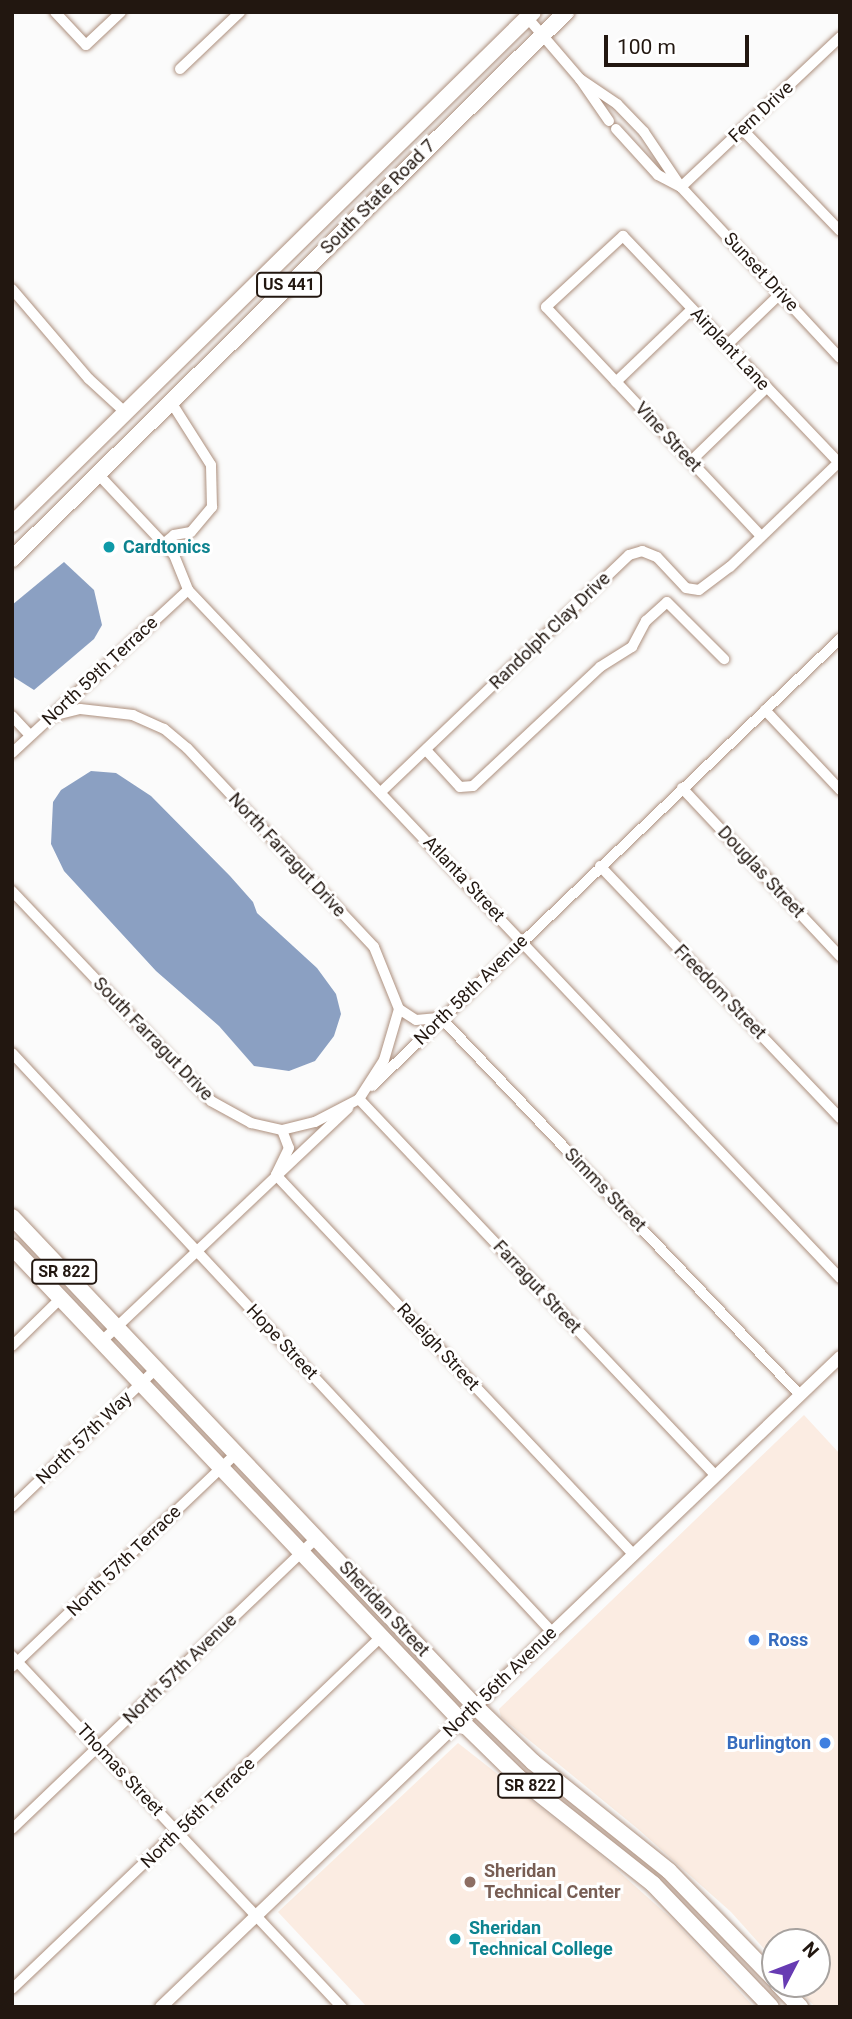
<!DOCTYPE html>
<style>
body{margin:0}
#map{position:relative;width:852px;height:2019px;overflow:hidden;background:#fbfbfb;font-family:Roboto,sans-serif}
div>[style]{position:absolute}
[style*='--x']{left:calc(var(--x)*1px);top:calc(var(--y)*1px);width:calc(var(--w)*1px);rotate:calc(var(--a)*1deg)}
.built>*{inset:0;background:#fbece2}
.water>*{inset:0;background:#8ba0c2}
.roads{filter:drop-shadow(0 0 2px #ad907e) drop-shadow(0 0 2px #ad907e)}
.minor>*{height:10px;margin:-5px;padding:0 5px;transform-origin:5px;border-radius:5px;background:#fff}
.tertiary>*{height:12px;margin:-6px;padding:0 6px;transform-origin:6px;border-radius:6px;background:#fff}
.primary>*{height:16px;margin:-8px;padding:0 8px;transform-origin:8px;border-radius:8px;background:#fff}
.dots>*{width:19px;height:19px;translate:-50% -50%;box-sizing:border-box;border:4px solid #fff;border-radius:50%}
span{translate:-50% -50%;white-space:nowrap;text-align:center;line-height:1.15;-webkit-text-stroke:6px #fff;paint-order:stroke}
.shield-label span{padding:2px 5px;background:#fff;border:2px solid;border-radius:5px;-webkit-text-stroke-width:0}
.shield-label{font-size:16px;color:#221710;font-weight:700}
.street-label{font-size:18px;color:#221710}
.culture-label{font-size:18px;color:#0d838f;font-weight:700}
.left{translate:0 -50%;text-align:left}
.shop-label{font-size:18px;color:#366cbe;font-weight:700}
.right{translate:-100% -50%;text-align:right}
.education-label{font-size:18px;color:#785e54;font-weight:700}
.frame{position:absolute;inset:0;border:14px solid #221710;pointer-events:none}
.north{position:absolute;left:761px;top:1928px;width:70px;height:70px;box-sizing:border-box;background:#fff;border:2px solid #a7a29f;border-radius:50%;rotate:48deg;font-size:19px;font-weight:700;line-height:28px;text-align:center;color:#221710}
.north::after{content:'';display:block;margin:auto;width:24px;height:32px;background:#673bb3;clip-path:polygon(50% 0,100% 100%,50% 72%,0 100%)}
.scale{position:absolute;left:604px;top:35px;width:145px;height:32px;box-sizing:border-box;border:4px solid #221710;border-top:0;padding-left:9px;font-size:21px;line-height:24px;white-space:nowrap;color:#221710;-webkit-text-stroke:5px #fff;paint-order:stroke}
</style>
<div id="map">
<div class="built">
<div style="clip-path:polygon(804px 1415px,840px 1454px,840px 2007px,815px 2007px,794px 1984px,817px 1984px,817px 1942px,775px 1942px,775px 1961px,731px 1912px,638px 1829px,501px 1717px,499px 1709px)"></div>
<div style="clip-path:polygon(458px 1743px,597px 1852px,673px 1920px,754px 2007px,367px 2007px,278px 1912px)"></div>
</div>
<div class="water">
<div style="clip-path:polygon(64px 562px,94px 590px,102px 625px,94px 639px,34px 690px,12px 676px,12px 605px)"></div>
<div style="clip-path:polygon(91px 771px,116px 773px,151px 796px,230px 876px,253px 902px,257px 913px,317px 968px,336px 994px,341px 1014px,334px 1036px,315px 1061px,289px 1071px,254px 1066px,219px 1026px,156px 971px,64px 871px,51px 844px,53px 802px,61px 790px)"></div>
</div>
<div class="roads">
<div class="minor">
<div style="--x:55;--y:12;--w:45;--a:46.8"></div>
<div style="--x:86;--y:45;--w:48;--a:-43.3"></div>
<div style="--x:526;--y:16;--w:83;--a:49.4"></div>
<div style="--x:580;--y:79;--w:51;--a:55.4"></div>
<div style="--x:180;--y:69;--w:83;--a:-43.5"></div>
<div style="--x:580;--y:79;--w:45;--a:34"></div>
<div style="--x:617;--y:104;--w:39;--a:46"></div>
<div style="--x:644;--y:132;--w:66;--a:56.1"></div>
<div style="--x:681;--y:187;--w:233;--a:47.1"></div>
<div style="--x:616;--y:129;--w:62;--a:47.6"></div>
<div style="--x:658;--y:175;--w:26;--a:28"></div>
<div style="--x:742;--y:129;--w:141;--a:46.1"></div>
<div style="--x:681;--y:187;--w:219;--a:-43.3"></div>
<div style="--x:12;--y:289;--w:118;--a:49.5"></div>
<div style="--x:89;--y:379;--w:50;--a:42.6"></div>
<div style="--x:727;--y:345;--w:75;--a:-43.9"></div>
<div style="--x:616;--y:382;--w:105;--a:-43.8"></div>
<div style="--x:691;--y:461;--w:106;--a:-44.2"></div>
<div style="--x:98;--y:474;--w:111;--a:46.8"></div>
<div style="--x:174;--y:555;--w:38;--a:68"></div>
<div style="--x:188;--y:590;--w:948;--a:46.54"></div>
<div style="--x:761;--y:536;--w:314;--a:-133.2"></div>
<div style="--x:546;--y:307;--w:105;--a:-42.7"></div>
<div style="--x:623;--y:236;--w:312;--a:46.4"></div>
<div style="--x:161;--y:546;--w:17;--a:-40"></div>
<div style="--x:174;--y:535;--w:17;--a:-10"></div>
<div style="--x:191;--y:532;--w:33;--a:-50"></div>
<div style="--x:212;--y:507;--w:42;--a:-91.4"></div>
<div style="--x:211;--y:465;--w:75;--a:-122.4"></div>
<div style="--x:765;--y:710;--w:110;--a:46.8"></div>
<div style="--x:12;--y:716;--w:26;--a:47"></div>
<div style="--x:426;--y:750;--w:50;--a:47.4"></div>
<div style="--x:460;--y:787;--w:13;--a:-4"></div>
<div style="--x:473;--y:786;--w:174;--a:-43.1"></div>
<div style="--x:600;--y:667;--w:38;--a:-32"></div>
<div style="--x:632;--y:647;--w:30;--a:-62"></div>
<div style="--x:646;--y:621;--w:28;--a:-42"></div>
<div style="--x:667;--y:602;--w:81;--a:45"></div>
<div style="--x:12;--y:753;--w:240;--a:-42.8"></div>
<div style="--x:682;--y:788;--w:231;--a:46.8"></div>
<div style="--x:381;--y:792;--w:343;--a:-43.7"></div>
<div style="--x:629;--y:555;--w:14;--a:-17"></div>
<div style="--x:642;--y:551;--w:16;--a:22"></div>
<div style="--x:657;--y:557;--w:42;--a:46.9"></div>
<div style="--x:686;--y:588;--w:13;--a:9"></div>
<div style="--x:699;--y:590;--w:39;--a:-37"></div>
<div style="--x:730;--y:567;--w:153;--a:-43.9"></div>
<div style="--x:600;--y:866;--w:348;--a:46.4"></div>
<div style="--x:12;--y:891;--w:289;--a:46.5"></div>
<div style="--x:211;--y:1101;--w:46;--a:28.8"></div>
<div style="--x:251;--y:1123;--w:32;--a:13"></div>
<div style="--x:282;--y:1130;--w:34;--a:-14"></div>
<div style="--x:315;--y:1122;--w:50;--a:-27.6"></div>
<div style="--x:359;--y:1099;--w:46;--a:-57.3"></div>
<div style="--x:384;--y:1060;--w:53;--a:-73.6"></div>
<div style="--x:399;--y:1009;--w:67;--a:-112"></div>
<div style="--x:374;--y:947;--w:273;--a:-133.2"></div>
<div style="--x:187;--y:748;--w:30;--a:-140"></div>
<div style="--x:164;--y:729;--w:34;--a:-156"></div>
<div style="--x:133;--y:715;--w:53;--a:-173.5"></div>
<div style="--x:80;--y:709;--w:30;--a:166"></div>
<div style="--x:399;--y:1009;--w:20;--a:33"></div>
<div style="--x:416;--y:1020;--w:25;--a:-5"></div>
<div style="--x:441;--y:1018;--w:521;--a:46.4"></div>
<div style="--x:12;--y:1053;--w:792;--a:47"></div>
<div style="--x:372;--y:1086;--w:647;--a:-43.69"></div>
<div style="--x:359;--y:1099;--w:519;--a:46.56"></div>
<div style="--x:282;--y:1130;--w:19;--a:69"></div>
<div style="--x:289;--y:1148;--w:30;--a:116"></div>
<div style="--x:276;--y:1175;--w:521;--a:46.71"></div>
<div style="--x:102;--y:1341;--w:339;--a:-43.4"></div>
<div style="--x:12;--y:1346;--w:69;--a:-44.4"></div>
<div style="--x:12;--y:1507;--w:199;--a:-43.8"></div>
<div style="--x:12;--y:1656;--w:482;--a:46.8"></div>
<div style="--x:12;--y:1667;--w:309;--a:-43.6"></div>
<div style="--x:12;--y:1829;--w:421;--a:-43.7"></div>
<div style="--x:12;--y:1989;--w:510;--a:-43.65"></div>
</div>
<div class="tertiary">
<div style="--x:161;--y:2007;--w:940;--a:-43.75"></div>
</div>
<div class="primary">
<div style="--x:12;--y:524;--w:730;--a:-44.5"></div>
<div style="--x:12;--y:559;--w:779;--a:-44.64"></div>
<div style="--x:12;--y:1217;--w:673;--a:46.56"></div>
<div style="--x:475;--y:1706;--w:81;--a:44"></div>
<div style="--x:533;--y:1762;--w:174;--a:38.7"></div>
<div style="--x:669;--y:1871;--w:152;--a:45.8"></div>
<div style="--x:12;--y:1247;--w:651;--a:46.55"></div>
<div style="--x:460;--y:1720;--w:81;--a:44.5"></div>
<div style="--x:518;--y:1777;--w:172;--a:38.4"></div>
<div style="--x:653;--y:1884;--w:170;--a:46.2"></div>
<div style="--x:778;--y:1984;--w:32;--a:46"></div>
</div>
</div>
<div class="dots">
<div style="left:109px;top:547px;background:#0f9aa8"></div>
<div style="left:754px;top:1640px;background:#3f7fe0"></div>
<div style="left:825px;top:1743px;background:#3f7fe0"></div>
<div style="left:470px;top:1882px;background:#8d6e63"></div>
<div style="left:455px;top:1939px;background:#0f9aa8"></div>
</div>
<div class="shield-label">
<span style="left:289px;top:285px">US 441</span>
<span style="left:64px;top:1272px">SR 822</span>
<span style="left:530px;top:1786px">SR 822</span>
</div>
<div class="street-label">
<span style="left:761px;top:112px;rotate:-43deg">Fern Drive</span>
<span style="left:378px;top:197px;rotate:-45deg">South State Road 7</span>
<span style="left:761px;top:272px;rotate:47deg">Sunset Drive</span>
<span style="left:730px;top:349px;rotate:47deg">Airplant Lane</span>
<span style="left:668px;top:437px;rotate:47deg">Vine Street</span>
<span style="left:550px;top:631px;rotate:-44deg">Randolph Clay Drive</span>
<span style="left:100px;top:671px;rotate:-43deg">North 59th Terrace</span>
<span style="left:287px;top:855px;rotate:47deg">North Farragut Drive</span>
<span style="left:761px;top:872px;rotate:47deg">Douglas Street</span>
<span style="left:464px;top:879px;rotate:47deg">Atlanta Street</span>
<span style="left:471px;top:990px;rotate:-44deg">North 58th Avenue</span>
<span style="left:720px;top:992px;rotate:46deg">Freedom Street</span>
<span style="left:153px;top:1039px;rotate:46deg">South Farragut Drive</span>
<span style="left:605px;top:1190px;rotate:46deg">Simms Street</span>
<span style="left:537px;top:1287px;rotate:47deg">Farragut Street</span>
<span style="left:282px;top:1342px;rotate:47deg">Hope Street</span>
<span style="left:438px;top:1347px;rotate:47deg">Raleigh Street</span>
<span style="left:84px;top:1438px;rotate:-44deg">North 57th Way</span>
<span style="left:124px;top:1561px;rotate:-44deg">North 57th Terrace</span>
<span style="left:384px;top:1609px;rotate:47deg">Sheridan Street</span>
<span style="left:180px;top:1669px;rotate:-44deg">North 57th Avenue</span>
<span style="left:500px;top:1682px;rotate:-44deg">North 56th Avenue</span>
<span style="left:120px;top:1770px;rotate:47deg">Thomas Street</span>
<span style="left:198px;top:1813px;rotate:-44deg">North 56th Terrace</span>
</div>
<div class="culture-label">
<span class="left" style="left:123px;top:547px">Cardtonics</span>
<span class="left" style="left:469px;top:1939px">Sheridan<br>Technical College</span>
</div>
<div class="shop-label">
<span class="left" style="left:768px;top:1640px">Ross</span>
<span class="right" style="left:811px;top:1743px">Burlington</span>
</div>
<div class="education-label">
<span class="left" style="left:484px;top:1882px">Sheridan<br>Technical Center</span>
</div>
<div class="frame"></div>
<div class="north">N</div>
<div class="scale">100 m</div>
</div>
